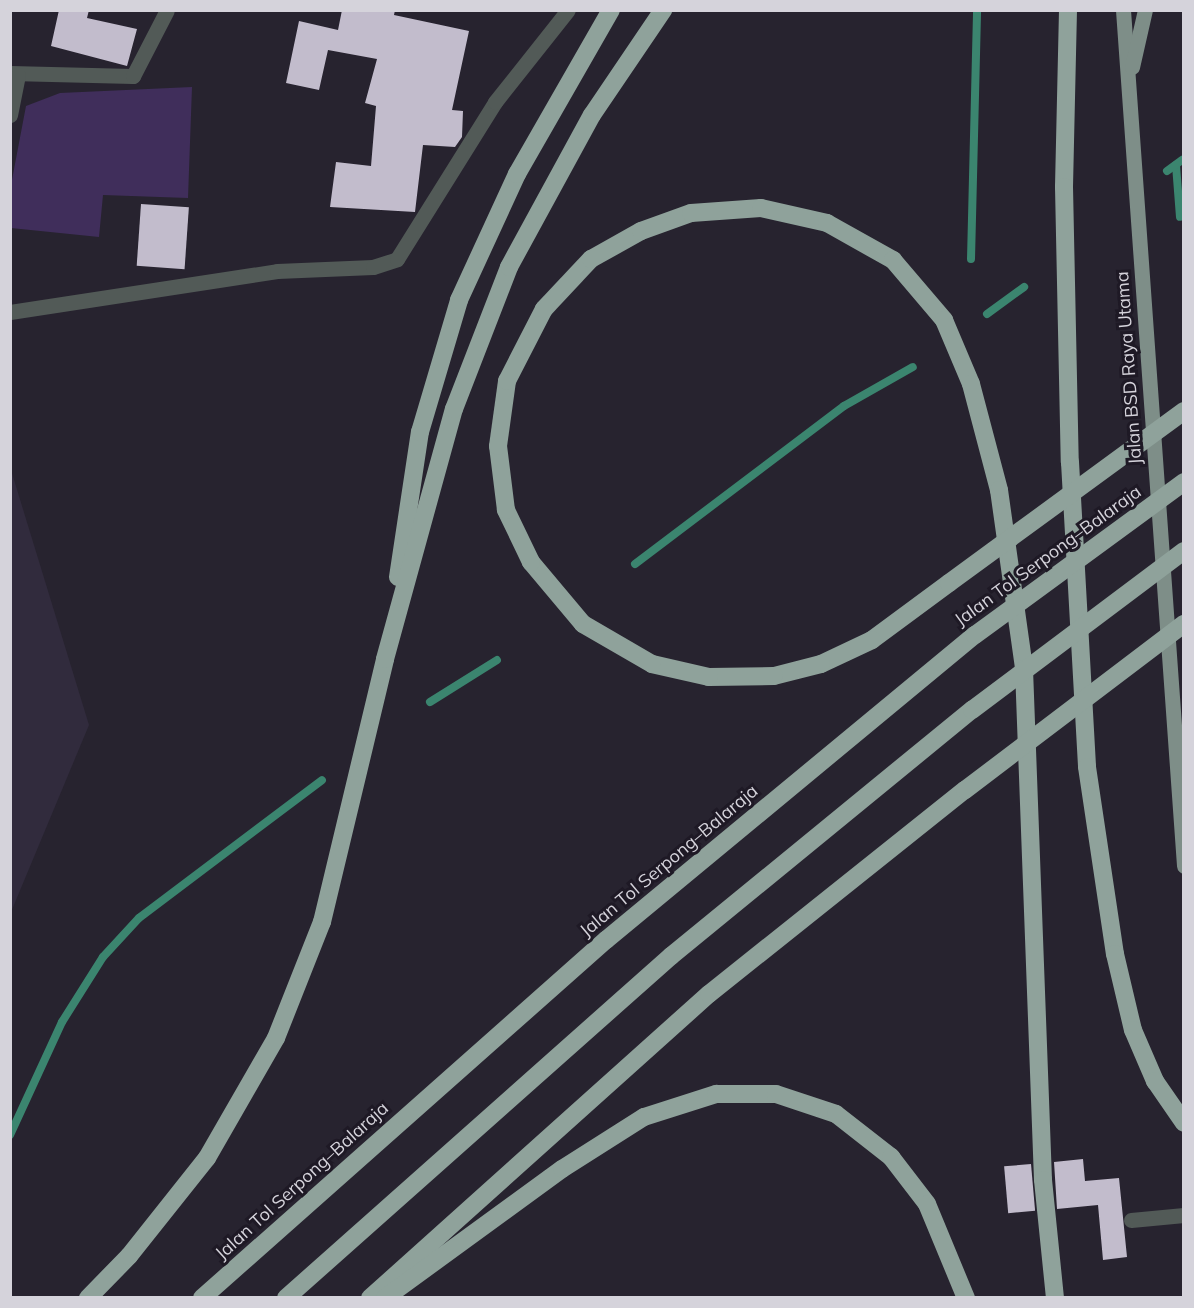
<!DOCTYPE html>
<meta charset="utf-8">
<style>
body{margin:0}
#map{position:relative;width:1194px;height:1308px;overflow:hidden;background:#27232f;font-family:Mulish,sans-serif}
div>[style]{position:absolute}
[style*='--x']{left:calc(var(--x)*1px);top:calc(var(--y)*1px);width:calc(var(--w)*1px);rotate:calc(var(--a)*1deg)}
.built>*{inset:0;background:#312b3d}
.green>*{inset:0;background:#402e5b}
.stream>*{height:8px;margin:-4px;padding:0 4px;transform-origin:4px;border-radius:4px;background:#3b856f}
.building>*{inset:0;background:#c2bccc;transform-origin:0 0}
.minor>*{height:15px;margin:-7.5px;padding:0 7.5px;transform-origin:7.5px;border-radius:7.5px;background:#525a57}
.major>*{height:15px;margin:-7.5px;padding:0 7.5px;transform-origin:7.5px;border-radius:7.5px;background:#7e8e88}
.highway>*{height:18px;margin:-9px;padding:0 9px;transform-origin:9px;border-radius:9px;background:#8fa29b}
.highway-bridge>*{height:18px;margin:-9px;padding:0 9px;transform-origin:9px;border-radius:9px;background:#8fa29b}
span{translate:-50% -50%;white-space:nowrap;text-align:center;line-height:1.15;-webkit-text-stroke:6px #1e1925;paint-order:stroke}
.street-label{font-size:18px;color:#d5d3db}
.frame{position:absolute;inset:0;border:12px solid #d5d3db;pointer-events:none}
</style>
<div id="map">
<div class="built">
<div style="clip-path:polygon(11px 470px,89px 725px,11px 912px,10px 912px)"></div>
</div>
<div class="green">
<div style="clip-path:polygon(192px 87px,188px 198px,103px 195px,99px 237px,11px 228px,11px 185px,26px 106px,60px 93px)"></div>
</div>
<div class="stream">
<div style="--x:1176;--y:165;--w:52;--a:85.6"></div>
<div style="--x:1167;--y:171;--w:19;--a:-36"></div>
<div style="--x:971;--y:259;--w:249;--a:-88.6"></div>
<div style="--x:987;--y:314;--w:46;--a:-36.1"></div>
<div style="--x:635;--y:564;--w:262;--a:-37.1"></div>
<div style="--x:844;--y:406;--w:79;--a:-29.5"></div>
<div style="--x:430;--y:702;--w:79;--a:-32.1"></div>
<div style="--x:10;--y:1135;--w:124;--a:-65.3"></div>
<div style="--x:62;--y:1022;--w:77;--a:-57.8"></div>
<div style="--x:103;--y:957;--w:53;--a:-47.3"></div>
<div style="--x:139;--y:918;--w:229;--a:-37"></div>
</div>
<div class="building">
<div style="clip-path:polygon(59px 10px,89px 10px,87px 18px,137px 29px,127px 66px,51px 46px)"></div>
<div style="clip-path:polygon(342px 10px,395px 10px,394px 15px,469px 31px,452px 110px,463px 111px,462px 137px,455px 147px,423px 145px,415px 212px,330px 207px,336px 162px,371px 166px,376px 106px,365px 103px,377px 59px,328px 50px,319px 90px,286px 83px,299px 21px,338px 30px)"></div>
<div style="left:141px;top:204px;width:48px;height:62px;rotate:4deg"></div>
<div style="clip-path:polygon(1083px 1159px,1085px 1181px,1119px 1178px,1127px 1257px,1103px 1260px,1098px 1205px,1057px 1209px,1054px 1162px)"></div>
<div style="left:1031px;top:1164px;width:47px;height:27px;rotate:85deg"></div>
</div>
<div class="minor">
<div style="--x:10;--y:73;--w:123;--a:1.4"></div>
<div style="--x:133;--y:76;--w:74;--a:-62.7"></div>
<div style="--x:10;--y:115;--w:41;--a:-78.7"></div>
<div style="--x:10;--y:312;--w:270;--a:-8.7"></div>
<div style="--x:277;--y:271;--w:96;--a:-2.4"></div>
<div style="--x:373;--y:267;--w:25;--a:-18"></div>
<div style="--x:397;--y:259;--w:185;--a:-58"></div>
<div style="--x:495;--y:102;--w:117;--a:-51.6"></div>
<div style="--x:1131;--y:1220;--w:53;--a:-5.4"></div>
</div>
<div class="major">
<div style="--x:1123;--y:10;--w:858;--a:85.92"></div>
<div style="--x:1132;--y:67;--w:58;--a:-77.2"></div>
</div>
<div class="highway">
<div style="--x:1068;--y:10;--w:177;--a:91.3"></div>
<div style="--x:1064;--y:187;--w:275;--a:88.8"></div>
<div style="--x:1070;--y:462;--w:305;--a:86.8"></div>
<div style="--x:1087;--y:767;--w:189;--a:81.5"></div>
<div style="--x:1115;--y:954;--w:78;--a:76.7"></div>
<div style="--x:1133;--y:1030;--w:56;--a:66.7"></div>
<div style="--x:1155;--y:1081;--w:51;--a:55.4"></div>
<div style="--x:398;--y:577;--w:147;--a:-81.4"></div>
<div style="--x:420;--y:432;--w:138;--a:-73.5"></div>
<div style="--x:459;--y:300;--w:139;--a:-65.3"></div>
<div style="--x:517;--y:174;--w:189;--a:-60.2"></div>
<div style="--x:949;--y:583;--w:96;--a:143.5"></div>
<div style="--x:872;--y:640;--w:56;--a:154.8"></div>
<div style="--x:821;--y:664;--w:49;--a:165.7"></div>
<div style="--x:774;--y:676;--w:65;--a:179.1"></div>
<div style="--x:709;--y:677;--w:58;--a:-167.2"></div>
<div style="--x:652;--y:664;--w:80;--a:-149.9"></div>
<div style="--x:583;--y:624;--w:81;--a:-130"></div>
<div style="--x:531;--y:562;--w:58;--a:-115.7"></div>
<div style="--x:506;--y:510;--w:64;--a:-97.1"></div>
<div style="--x:498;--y:446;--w:66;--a:-82.1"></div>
<div style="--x:507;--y:381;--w:81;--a:-62.8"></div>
<div style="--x:544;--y:309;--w:69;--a:-46.8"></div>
<div style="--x:591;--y:259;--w:57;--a:-29.2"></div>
<div style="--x:641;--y:231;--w:53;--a:-19.8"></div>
<div style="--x:691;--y:213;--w:70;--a:-4.1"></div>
<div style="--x:761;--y:208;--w:68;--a:12.8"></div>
<div style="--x:827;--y:223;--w:76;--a:29.3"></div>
<div style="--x:893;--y:260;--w:79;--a:49.6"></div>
<div style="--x:944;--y:320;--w:69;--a:67.1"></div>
<div style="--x:971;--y:384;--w:110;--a:75.2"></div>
<div style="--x:999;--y:490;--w:181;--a:82"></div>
<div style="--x:1024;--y:669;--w:511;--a:87.87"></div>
<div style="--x:1043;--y:1180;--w:119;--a:84.2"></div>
<div style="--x:88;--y:1298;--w:59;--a:-45.7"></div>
<div style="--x:129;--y:1256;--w:125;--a:-51.5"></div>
<div style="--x:207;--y:1158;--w:138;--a:-60.1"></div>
<div style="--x:276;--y:1038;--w:125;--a:-68.4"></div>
<div style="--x:322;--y:922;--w:270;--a:-76.5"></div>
<div style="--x:385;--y:659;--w:259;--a:-74.6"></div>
<div style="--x:454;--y:409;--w:152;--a:-68.8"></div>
<div style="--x:509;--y:267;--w:173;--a:-61.4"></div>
<div style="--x:592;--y:115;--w:127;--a:-55.9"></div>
<div style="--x:202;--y:1298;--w:540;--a:-41.55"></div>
<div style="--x:606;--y:940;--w:479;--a:-39.6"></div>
<div style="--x:286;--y:1298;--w:515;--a:-41.62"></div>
<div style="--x:671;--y:956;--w:389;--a:-39.3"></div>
<div style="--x:370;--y:1298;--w:455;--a:-41.9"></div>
<div style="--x:709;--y:994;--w:327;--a:-38.6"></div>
<div style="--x:385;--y:1298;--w:219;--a:-36.1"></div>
<div style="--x:562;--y:1169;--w:97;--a:-32.4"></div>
<div style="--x:644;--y:1117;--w:76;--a:-17.7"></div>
<div style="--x:716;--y:1094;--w:60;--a:0"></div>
<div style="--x:776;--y:1094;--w:63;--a:18.4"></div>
<div style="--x:836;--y:1114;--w:70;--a:38"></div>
<div style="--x:891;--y:1157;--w:59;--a:52.5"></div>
<div style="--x:927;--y:1204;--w:102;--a:67.5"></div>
</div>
<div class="highway-bridge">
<div style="--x:949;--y:583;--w:291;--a:-36.2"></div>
<div style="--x:975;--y:635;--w:259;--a:-36.2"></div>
<div style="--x:972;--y:710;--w:265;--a:-36.9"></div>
<div style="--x:965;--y:790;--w:275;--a:-37.2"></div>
</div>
<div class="street-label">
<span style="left:1129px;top:368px;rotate:-94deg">Jalan BSD Raya Utama</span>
<span style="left:1048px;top:556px;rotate:-36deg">Jalan Tol Serpong–Balaraja</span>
<span style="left:669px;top:861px;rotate:-40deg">Jalan Tol Serpong–Balaraja</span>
<span style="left:302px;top:1181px;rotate:-42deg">Jalan Tol Serpong–Balaraja</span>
</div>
<div class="frame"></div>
</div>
